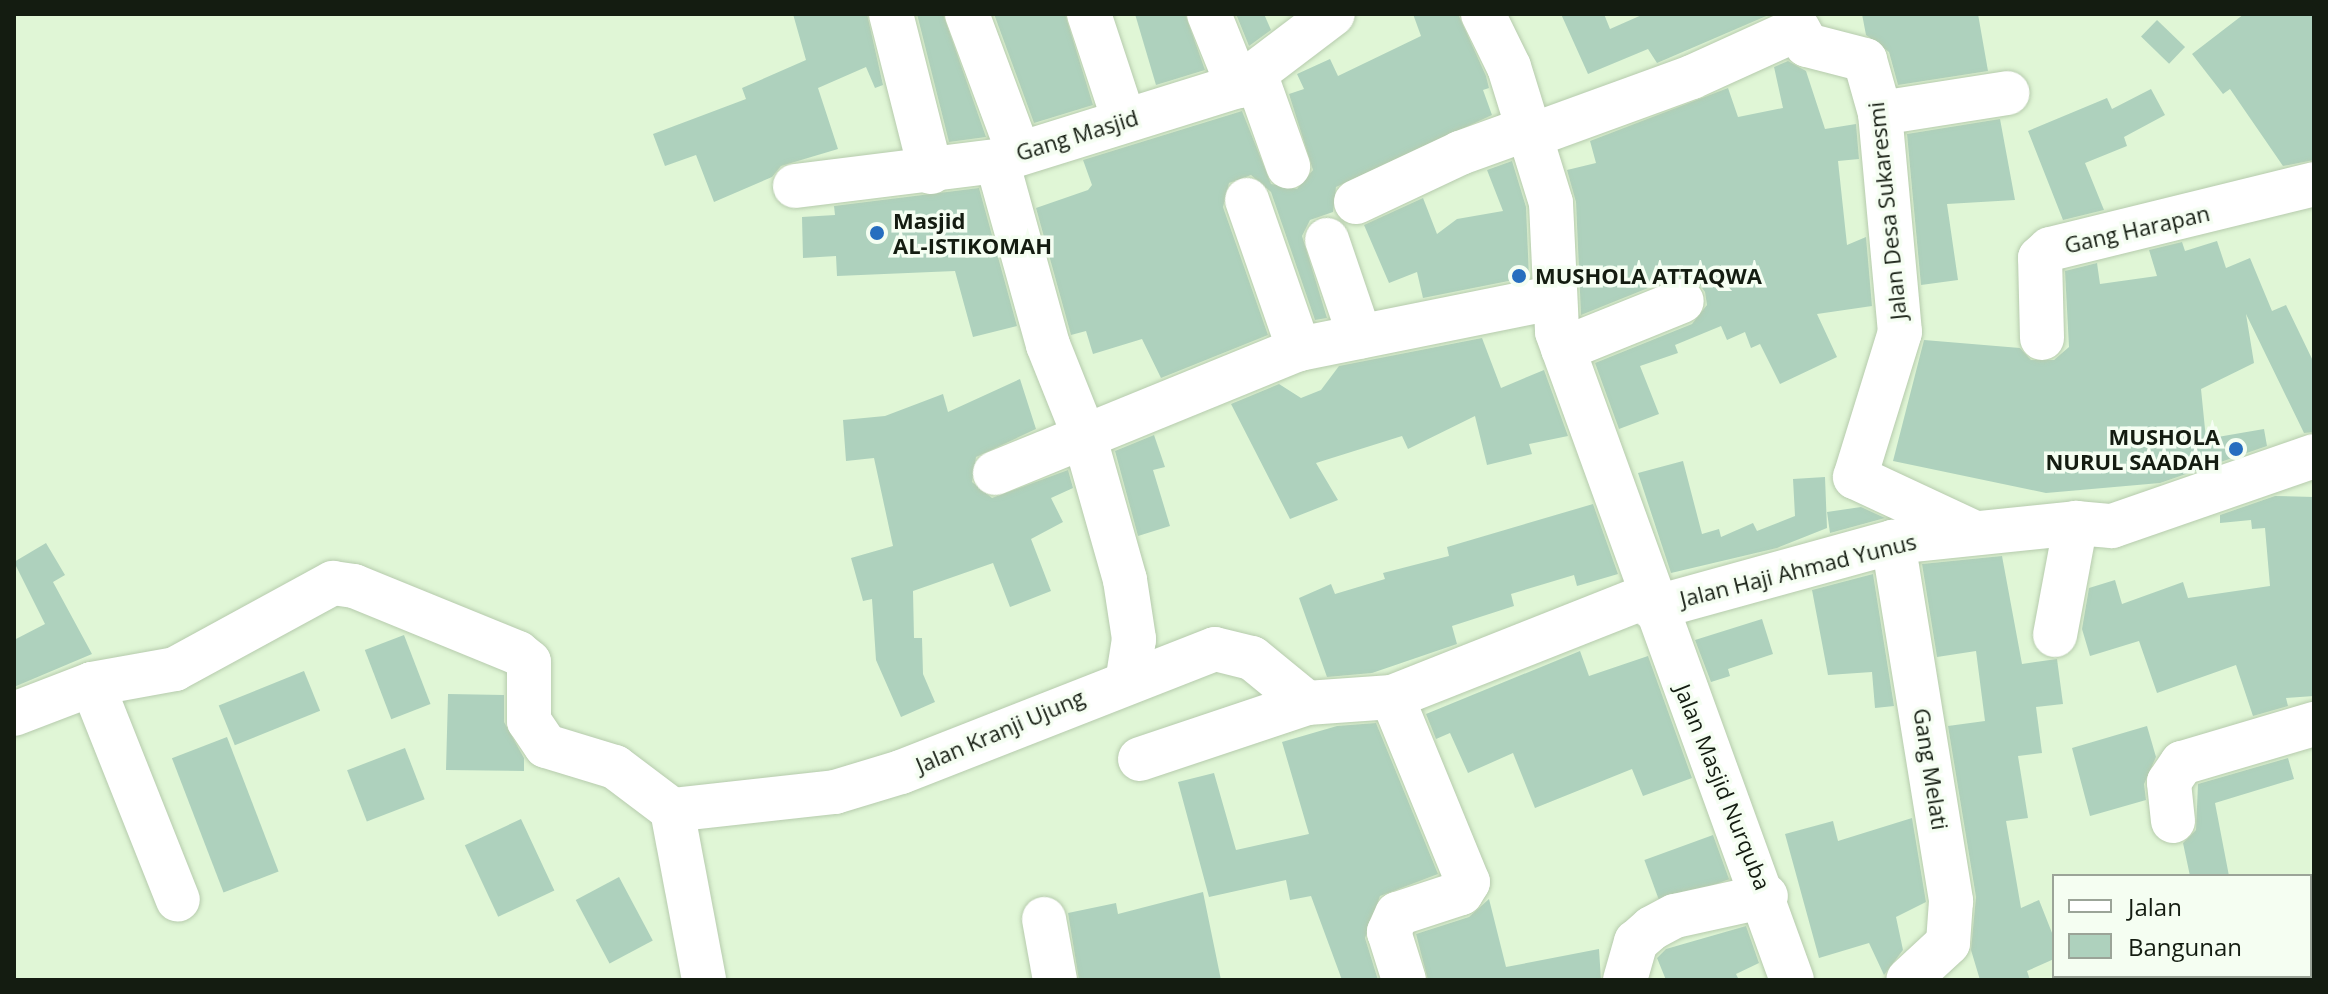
<!DOCTYPE html>
<style>
body{margin:0}
#map{position:relative;width:2328px;height:994px;overflow:hidden;background:#e0f6d6;font-family:"Open Sans",sans-serif}
div>[style]{position:absolute}
[style*='--x']{left:calc(var(--x)*1px);top:calc(var(--y)*1px);width:calc(var(--w)*1px);rotate:calc(var(--a)*1deg)}
.building>*{inset:0;background:#aed1bd;transform-origin:0 0}
.roads{filter:drop-shadow(0 0 2px #b6cbad) drop-shadow(0 0 2px #b6cbad)}
.minor>*{height:44px;margin:-22px;padding:0 22px;transform-origin:22px;border-radius:22px;background:#fff}
.dots>*{width:22px;height:22px;translate:-50% -50%;box-sizing:border-box;border:4px solid #f5fef2;border-radius:50%}
span{translate:-50% -50%;white-space:nowrap;text-align:center;line-height:1.15;-webkit-text-stroke:7px #f5fef2;paint-order:stroke}
.street-label{font-size:22px;color:#141c11}
.poi-label{font-size:22px;color:#141c11;font-weight:700}
.left{translate:0 -50%;text-align:left}
.right{translate:-100% -50%;text-align:right}
.frame{position:absolute;inset:0;border:16px solid #141c11;pointer-events:none}
.legend{position:absolute;left:2052px;top:874px;width:260px;height:104px;box-sizing:border-box;background:#f5fef2;border:2px solid #9ba498;margin:0;padding:10px 14px;list-style:none;font-size:24px;color:#141c11}
.legend li{display:flex;align-items:center;gap:16px;height:40px}
.legend b{width:40px;border:2px solid #9ba498}
</style>
<div id="map">
<div class="building">
<div style="clip-path:polygon(793px 14px,867px 14px,883px 85px,875px 88px,866px 67px,818px 88px,838px 149px,781px 166px,772px 177px,714px 202px,696px 155px,665px 166px,653px 134px,746px 99px,742px 88px,806px 60px)"></div>
<div style="clip-path:polygon(917px 14px,943px 14px,986px 137px,949px 142px)"></div>
<div style="clip-path:polygon(994px 14px,1065px 14px,1093px 105px,1034px 123px)"></div>
<div style="clip-path:polygon(1135px 14px,1185px 14px,1205px 70px,1156px 85px)"></div>
<div style="clip-path:polygon(1236px 14px,1264px 14px,1271px 30px,1249px 46px)"></div>
<div style="clip-path:polygon(1413px 14px,1458px 14px,1486px 76px,1489px 88px,1483px 90px,1492px 115px,1336px 187px,1333px 212px,1310px 220px,1302px 236px,1327px 318px,1315px 320px,1271px 192px,1251px 175px,1229px 183px,1223px 207px,1268px 335px,1161px 378px,1142px 339px,1093px 354px,1086px 331px,1071px 335px,1036px 208px,1088px 190px,1092px 185px,1083px 160px,1242px 111px,1271px 184px,1297px 189px,1313px 170px,1289px 94px,1304px 89px,1297px 74px,1330px 59px,1338px 76px,1421px 36px)"></div>
<div style="clip-path:polygon(1561px 14px,1604px 14px,1610px 29px,1644px 14px,1771px 14px,1657px 63px,1648px 49px,1588px 74px)"></div>
<div style="clip-path:polygon(1862px 14px,1978px 14px,1988px 71px,1898px 85px,1889px 52px,1866px 35px)"></div>
<div style="clip-path:polygon(2244px 14px,2314px 14px,2314px 160px,2283px 166px,2230px 89px,2223px 94px,2192px 54px)"></div>
<div style="left:2157px;top:20px;width:39px;height:23px;rotate:44deg"></div>
<div style="clip-path:polygon(1788px 61px,1806px 71px,1825px 129px,1856px 124px,1859px 159px,1838px 161px,1847px 245px,1866px 237px,1872px 306px,1817px 314px,1837px 357px,1780px 384px,1760px 344px,1751px 348px,1745px 332px,1727px 340px,1721px 326px,1675px 345px,1678px 353px,1640px 366px,1659px 414px,1619px 429px,1595px 363px,1692px 324px,1707px 305px,1705px 292px,1697px 281px,1673px 278px,1581px 315px,1576px 202px,1567px 170px,1596px 163px,1590px 141px,1728px 88px,1738px 117px,1783px 108px,1774px 67px)"></div>
<div style="clip-path:polygon(2151px 89px,2165px 115px,2124px 137px,2127px 146px,2085px 163px,2104px 210px,2063px 220px,2028px 131px,2107px 98px,2112px 109px)"></div>
<div style="clip-path:polygon(2000px 119px,2015px 200px,1947px 204px,1958px 280px,1921px 285px,1907px 134px)"></div>
<div style="clip-path:polygon(1512px 161px,1526px 207px,1529px 277px,1423px 298px,1417px 272px,1389px 283px,1364px 225px,1423px 198px,1437px 234px,1457px 219px,1503px 211px,1487px 170px)"></div>
<div style="clip-path:polygon(979px 188px,1017px 326px,973px 337px,955px 271px,837px 276px,836px 256px,803px 258px,802px 217px,835px 215px,834px 206px)"></div>
<div style="clip-path:polygon(2217px 241px,2226px 268px,2250px 258px,2272px 311px,2286px 305px,2314px 363px,2314px 432px,2304px 433px,2246px 314px,2254px 363px,2201px 389px,2206px 439px,2264px 429px,2267px 446px,2160px 483px,2046px 493px,1893px 461px,1924px 340px,2020px 348px,2031px 360px,2054px 360px,2069px 347px,2065px 271px,2097px 263px,2100px 284px,2157px 276px,2149px 250px,2182px 242px,2185px 251px)"></div>
<div style="clip-path:polygon(1482px 338px,1501px 388px,1544px 370px,1568px 436px,1529px 444px,1532px 454px,1487px 465px,1475px 416px,1408px 449px,1402px 436px,1316px 463px,1338px 500px,1290px 519px,1231px 404px,1279px 384px,1301px 398px,1321px 390px,1339px 366px)"></div>
<div style="clip-path:polygon(1020px 379px,1036px 429px,976px 457px,972px 482px,992px 498px,1068px 470px,1073px 488px,1051px 498px,1063px 522px,1031px 539px,1051px 591px,1010px 607px,993px 563px,913px 591px,914px 638px,922px 638px,923px 674px,935px 702px,901px 717px,876px 660px,872px 599px,863px 601px,851px 558px,893px 546px,874px 458px,846px 461px,843px 420px,885px 416px,943px 394px,948px 412px)"></div>
<div style="clip-path:polygon(1154px 435px,1165px 467px,1153px 470px,1170px 526px,1138px 536px,1115px 451px)"></div>
<div style="clip-path:polygon(1683px 461px,1702px 534px,1719px 529px,1721px 537px,1753px 523px,1757px 531px,1795px 516px,1793px 479px,1825px 477px,1827px 528px,1777px 548px,1671px 573px,1638px 473px)"></div>
<div style="clip-path:polygon(2275px 496px,2314px 497px,2314px 696px,2286px 698px,2288px 706px,2253px 716px,2236px 665px,2157px 693px,2139px 641px,2090px 656px,2082px 629px,2089px 588px,2115px 580px,2122px 604px,2183px 582px,2188px 598px,2270px 586px,2265px 528px,2252px 529px,2251px 520px,2220px 523px,2220px 515px)"></div>
<div style="clip-path:polygon(1593px 504px,1618px 574px,1577px 586px,1574px 575px,1511px 594px,1514px 606px,1452px 626px,1457px 644px,1372px 673px,1327px 677px,1299px 598px,1331px 584px,1335px 594px,1385px 579px,1383px 573px,1449px 556px,1447px 547px)"></div>
<div style="clip-path:polygon(1861px 507px,1885px 518px,1830px 533px,1827px 512px)"></div>
<div style="clip-path:polygon(46px 543px,65px 575px,53px 582px,92px 654px,14px 687px,14px 640px,45px 624px,14px 562px)"></div>
<div style="clip-path:polygon(2002px 556px,2022px 664px,2057px 659px,2063px 704px,2036px 707px,2042px 753px,2018px 756px,2028px 818px,2006px 821px,2021px 908px,2039px 900px,2054px 938px,2054px 959px,2027px 971px,2030px 980px,1980px 980px,1971px 950px,1976px 897px,1948px 726px,1985px 721px,1976px 651px,1937px 657px,1922px 564px)"></div>
<div style="clip-path:polygon(1873px 574px,1894px 706px,1875px 708px,1872px 672px,1828px 675px,1812px 590px)"></div>
<div style="clip-path:polygon(1762px 619px,1773px 654px,1728px 669px,1730px 676px,1711px 682px,1695px 640px)"></div>
<div style="left:404px;top:635px;width:74px;height:42px;rotate:69deg"></div>
<div style="clip-path:polygon(1580px 651px,1589px 676px,1648px 656px,1692px 778px,1643px 796px,1632px 769px,1535px 808px,1513px 753px,1468px 773px,1450px 733px,1436px 739px,1426px 714px)"></div>
<div style="left:304px;top:671px;width:43px;height:92px;rotate:68deg"></div>
<div style="clip-path:polygon(448px 694px,504px 695px,504px 722px,524px 758px,524px 771px,446px 770px)"></div>
<div style="clip-path:polygon(1376px 723px,1438px 874px,1380px 896px,1365px 938px,1378px 980px,1342px 980px,1311px 896px,1290px 900px,1286px 880px,1209px 897px,1178px 782px,1214px 773px,1236px 850px,1309px 834px,1282px 742px,1337px 726px)"></div>
<div style="clip-path:polygon(2147px 726px,2156px 757px,2144px 784px,2146px 800px,2090px 816px,2072px 748px)"></div>
<div style="left:227px;top:737px;width:144px;height:59px;rotate:69deg"></div>
<div style="left:405px;top:748px;width:55px;height:62px;rotate:69deg"></div>
<div style="clip-path:polygon(2288px 758px,2294px 779px,2215px 803px,2229px 876px,2190px 876px,2183px 843px,2196px 830px,2198px 784px)"></div>
<div style="clip-path:polygon(1912px 818px,1926px 902px,1896px 917px,1903px 950px,1884px 975px,1869px 943px,1819px 958px,1785px 834px,1833px 821px,1838px 841px)"></div>
<div style="left:521px;top:819px;width:79px;height:62px;rotate:65deg"></div>
<div style="left:1713px;top:835px;width:47px;height:73px;rotate:70deg"></div>
<div style="left:619px;top:877px;width:72px;height:49px;rotate:62deg"></div>
<div style="clip-path:polygon(1203px 892px,1221px 980px,1079px 980px,1068px 913px,1116px 903px,1118px 914px)"></div>
<div style="clip-path:polygon(1489px 899px,1506px 967px,1599px 949px,1601px 980px,1428px 980px,1416px 934px,1469px 917px)"></div>
<div style="clip-path:polygon(1746px 926px,1759px 963px,1736px 974px,1739px 980px,1666px 980px,1657px 958px,1666px 949px)"></div>
</div>
<div class="roads">
<div class="minor">
<div style="--x:891;--y:14;--w:163;--a:75.8"></div>
<div style="--x:967;--y:14;--w:146;--a:69.6"></div>
<div style="--x:1089;--y:14;--w:112;--a:71.7"></div>
<div style="--x:1209;--y:14;--w:78;--a:68.1"></div>
<div style="--x:1483;--y:14;--w:59;--a:63.9"></div>
<div style="--x:1509;--y:67;--w:142;--a:72.8"></div>
<div style="--x:1551;--y:203;--w:129;--a:87.3"></div>
<div style="--x:1557;--y:332;--w:689;--a:70.07"></div>
<div style="--x:1256;--y:76;--w:96;--a:70.4"></div>
<div style="--x:1880;--y:113;--w:129;--a:-8.9"></div>
<div style="--x:997;--y:161;--w:191;--a:74.5"></div>
<div style="--x:1048;--y:345;--w:97;--a:68.2"></div>
<div style="--x:1084;--y:435;--w:151;--a:74.2"></div>
<div style="--x:1125;--y:580;--w:60;--a:81.3"></div>
<div style="--x:1134;--y:639;--w:39;--a:99"></div>
<div style="--x:795;--y:186;--w:204;--a:-7.1"></div>
<div style="--x:997;--y:161;--w:252;--a:-17.3"></div>
<div style="--x:1238;--y:86;--w:119;--a:-37.2"></div>
<div style="--x:1247;--y:200;--w:158;--a:70.8"></div>
<div style="--x:1356;--y:202;--w:115;--a:-25.2"></div>
<div style="--x:1460;--y:153;--w:53;--a:-19.8"></div>
<div style="--x:1510;--y:135;--w:23;--a:0"></div>
<div style="--x:1533;--y:135;--w:169;--a:-20"></div>
<div style="--x:1692;--y:77;--w:116;--a:-24.4"></div>
<div style="--x:1798;--y:29;--w:18;--a:61"></div>
<div style="--x:1807;--y:45;--w:60;--a:14.5"></div>
<div style="--x:1865;--y:60;--w:55;--a:74.2"></div>
<div style="--x:1880;--y:113;--w:220;--a:84.8"></div>
<div style="--x:1900;--y:332;--w:152;--a:107.2"></div>
<div style="--x:1855;--y:477;--w:128;--a:25"></div>
<div style="--x:1327;--y:240;--w:102;--a:71.2"></div>
<div style="--x:2042;--y:338;--w:80;--a:-91.4"></div>
<div style="--x:2040;--y:258;--w:13;--a:-42"></div>
<div style="--x:2050;--y:249;--w:272;--a:-13.8"></div>
<div style="--x:1563;--y:349;--w:128;--a:-22"></div>
<div style="--x:995;--y:473;--w:328;--a:-22.2"></div>
<div style="--x:1299;--y:349;--w:257;--a:-11.4"></div>
<div style="--x:1893;--y:542;--w:364;--a:80.8"></div>
<div style="--x:1951;--y:901;--w:42;--a:94.1"></div>
<div style="--x:1948;--y:943;--w:54;--a:137.2"></div>
<div style="--x:1653;--y:608;--w:249;--a:-15.4"></div>
<div style="--x:1893;--y:542;--w:184;--a:-5.9"></div>
<div style="--x:2076;--y:523;--w:36;--a:5"></div>
<div style="--x:2112;--y:526;--w:214;--a:-19.1"></div>
<div style="--x:2055;--y:635;--w:114;--a:-79.4"></div>
<div style="--x:92;--y:684;--w:232;--a:68.3"></div>
<div style="--x:1392;--y:697;--w:200;--a:67.7"></div>
<div style="--x:1468;--y:882;--w:13;--a:122"></div>
<div style="--x:1461;--y:893;--w:67;--a:161.8"></div>
<div style="--x:1397;--y:914;--w:20;--a:114"></div>
<div style="--x:1389;--y:932;--w:50;--a:72.6"></div>
<div style="--x:14;--y:714;--w:84;--a:-21"></div>
<div style="--x:92;--y:684;--w:84;--a:-10.2"></div>
<div style="--x:175;--y:669;--w:180;--a:-28.6"></div>
<div style="--x:333;--y:583;--w:21;--a:8"></div>
<div style="--x:354;--y:586;--w:177;--a:22.2"></div>
<div style="--x:518;--y:653;--w:14;--a:39"></div>
<div style="--x:529;--y:662;--w:59;--a:90"></div>
<div style="--x:529;--y:721;--w:30;--a:56"></div>
<div style="--x:546;--y:746;--w:72;--a:16.9"></div>
<div style="--x:615;--y:767;--w:71;--a:37"></div>
<div style="--x:1140;--y:759;--w:176;--a:-18.5"></div>
<div style="--x:1307;--y:703;--w:85;--a:-4"></div>
<div style="--x:1392;--y:697;--w:277;--a:-21.6"></div>
<div style="--x:672;--y:810;--w:164;--a:-6.3"></div>
<div style="--x:835;--y:792;--w:69;--a:-16.9"></div>
<div style="--x:901;--y:772;--w:337;--a:-21.4"></div>
<div style="--x:1215;--y:649;--w:38;--a:14"></div>
<div style="--x:1252;--y:658;--w:71;--a:39.3"></div>
<div style="--x:672;--y:810;--w:173;--a:79.3"></div>
<div style="--x:2173;--y:821;--w:39;--a:-96"></div>
<div style="--x:2169;--y:782;--w:23;--a:-56"></div>
<div style="--x:2182;--y:763;--w:138;--a:-16.5"></div>
<div style="--x:1044;--y:919;--w:62;--a:79.8"></div>
<div style="--x:1625;--y:980;--w:40;--a:-74"></div>
<div style="--x:1636;--y:942;--w:21;--a:-41"></div>
<div style="--x:1652;--y:928;--w:26;--a:-28"></div>
<div style="--x:1675;--y:916;--w:93;--a:-12.4"></div>
</div>
</div>
<div class="dots">
<div style="left:877px;top:233px;background:#266ebf"></div>
<div style="left:1519px;top:276px;background:#266ebf"></div>
<div style="left:2236px;top:449px;background:#266ebf"></div>
</div>
<div class="street-label">
<span style="left:1077px;top:135px;rotate:-17deg">Gang Masjid</span>
<span style="left:1887px;top:211px;rotate:-96deg">Jalan Desa Sukaresmi</span>
<span style="left:2137px;top:229px;rotate:-13deg">Gang Harapan</span>
<span style="left:1798px;top:570px;rotate:-14deg">Jalan Haji Ahmad Yunus</span>
<span style="left:1000px;top:731px;rotate:-23deg">Jalan Kranji Ujung</span>
<span style="left:1931px;top:769px;rotate:81deg">Gang Melati</span>
<span style="left:1723px;top:787px;rotate:68deg">Jalan Masjid Nurquba</span>
</div>
<div class="poi-label">
<span class="left" style="left:893px;top:233px">Masjid<br>AL-ISTIKOMAH</span>
<span class="left" style="left:1535px;top:276px">MUSHOLA ATTAQWA</span>
<span class="right" style="left:2220px;top:449px">MUSHOLA<br>NURUL SAADAH</span>
</div>
<div class="frame"></div>
<ul class="legend">
<li><b style="height:10px;background:#fff"></b>Jalan</li>
<li><b style="height:22px;background:#aed1bd"></b>Bangunan</li>
</ul>
</div>
